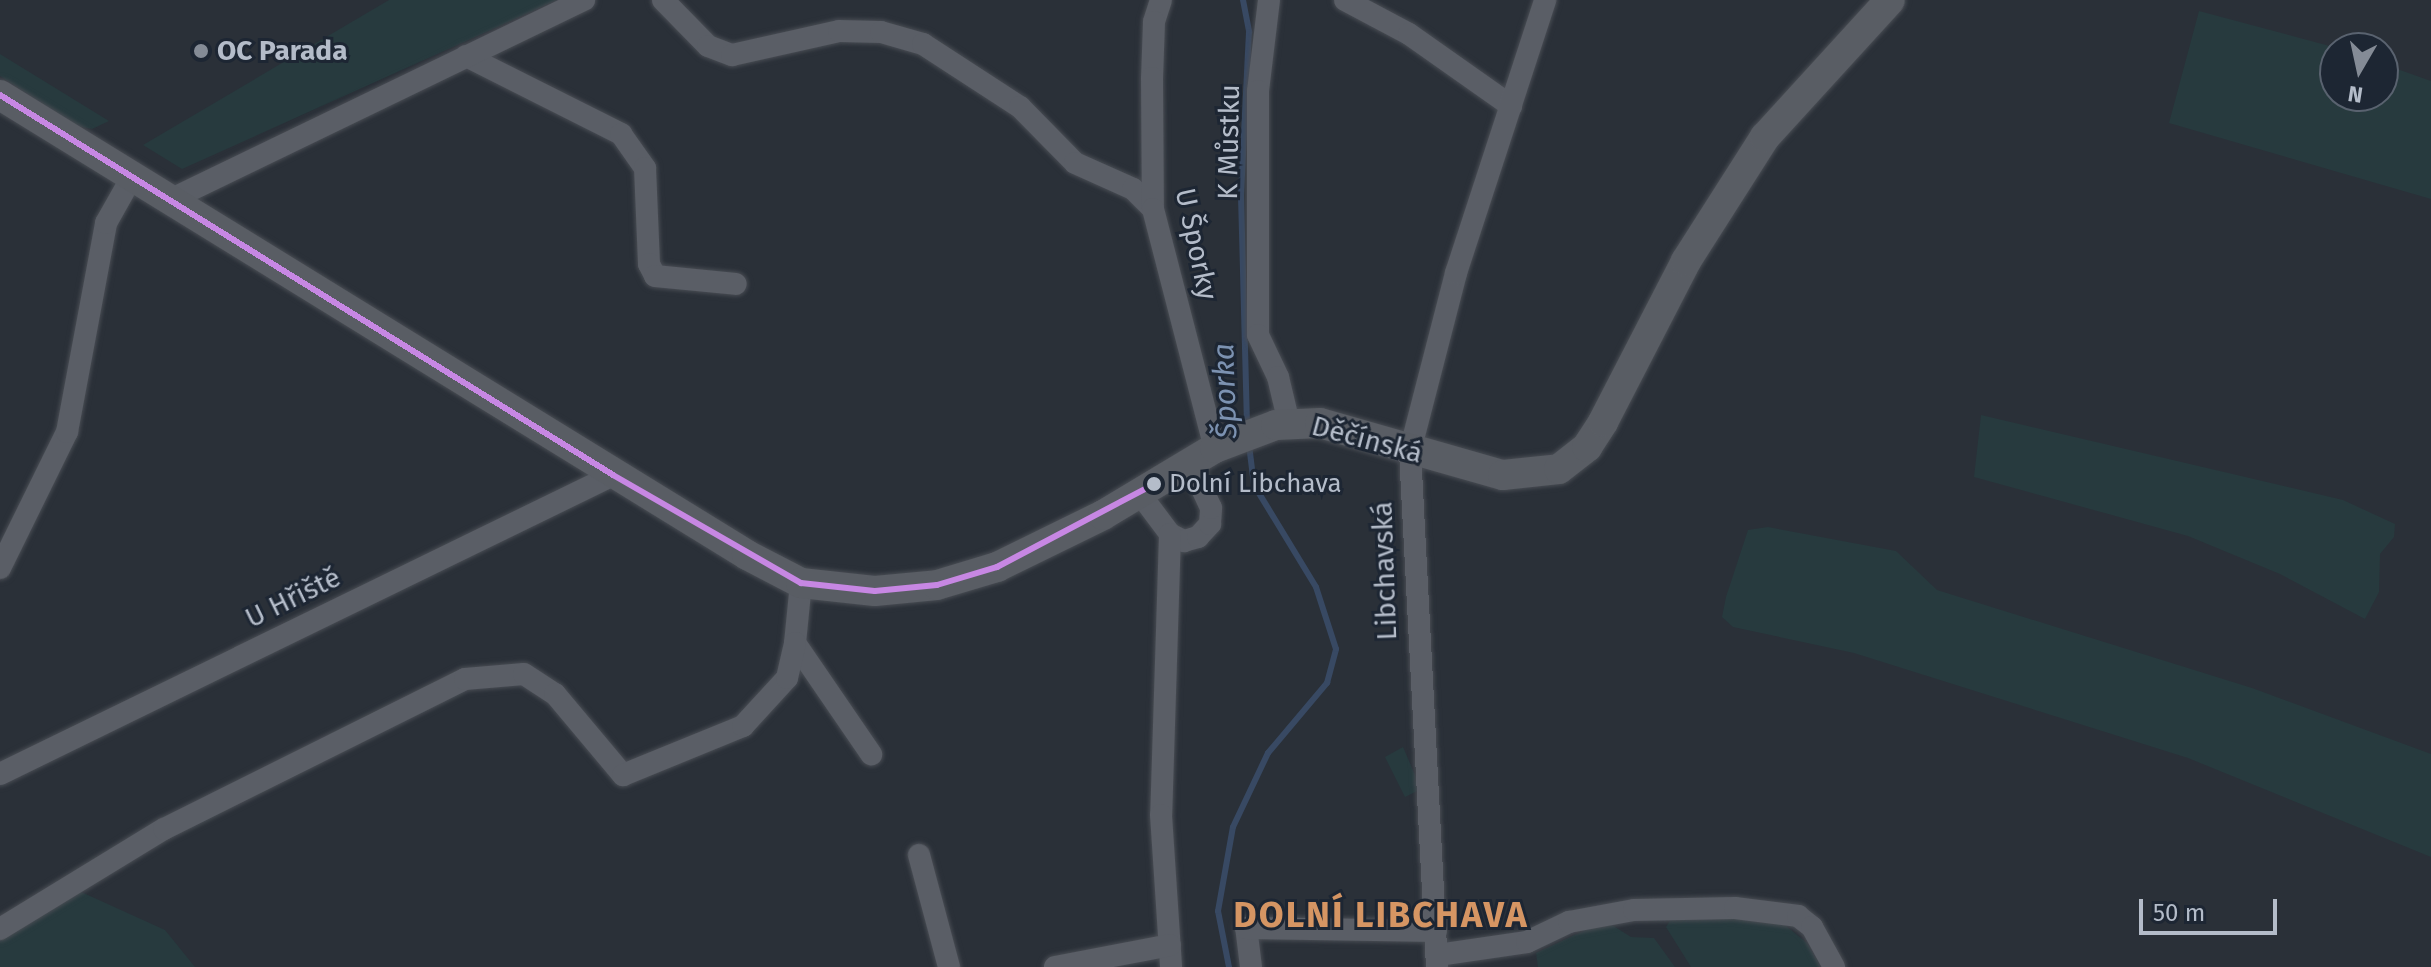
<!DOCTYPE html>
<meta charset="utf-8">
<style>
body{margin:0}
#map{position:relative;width:2431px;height:967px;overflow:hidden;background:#2a3038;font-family:"Fira Sans",sans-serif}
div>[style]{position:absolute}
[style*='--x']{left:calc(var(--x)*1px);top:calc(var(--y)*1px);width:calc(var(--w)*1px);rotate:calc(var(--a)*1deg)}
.green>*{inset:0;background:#273a3e}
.stream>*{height:6px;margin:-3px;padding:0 3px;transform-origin:3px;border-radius:3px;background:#384963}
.roads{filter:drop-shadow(0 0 2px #484c53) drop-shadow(0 0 2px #484c53)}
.street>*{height:22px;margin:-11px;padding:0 11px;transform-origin:11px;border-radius:11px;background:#5a5e66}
.secondary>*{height:30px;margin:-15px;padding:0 15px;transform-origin:15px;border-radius:15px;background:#595d64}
.bus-1>*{height:6px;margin:-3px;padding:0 3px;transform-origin:3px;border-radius:3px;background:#c787e3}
.dots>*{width:22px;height:22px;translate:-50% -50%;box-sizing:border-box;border:4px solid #1d2633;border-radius:50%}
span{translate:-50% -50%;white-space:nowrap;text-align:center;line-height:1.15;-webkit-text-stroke:6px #1d2633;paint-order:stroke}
.bus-label{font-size:26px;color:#b4bcc9}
.left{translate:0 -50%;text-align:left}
.poi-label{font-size:28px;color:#b4bcc9;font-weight:700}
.street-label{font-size:28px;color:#b4bcc9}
.water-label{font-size:30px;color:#7c92b1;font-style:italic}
.district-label{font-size:36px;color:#d59563;font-weight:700;letter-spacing:2px}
.north{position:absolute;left:2319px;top:32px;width:80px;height:80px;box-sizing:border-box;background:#1d2633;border:2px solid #59626f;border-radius:50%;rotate:189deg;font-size:22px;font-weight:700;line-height:32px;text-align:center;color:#b4bcc9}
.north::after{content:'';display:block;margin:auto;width:28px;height:36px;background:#848b96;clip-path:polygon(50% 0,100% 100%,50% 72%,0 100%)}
.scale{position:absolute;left:2139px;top:899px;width:138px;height:36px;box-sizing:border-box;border:4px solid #b4bcc9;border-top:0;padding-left:10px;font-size:24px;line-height:28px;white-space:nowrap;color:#b4bcc9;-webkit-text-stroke:6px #1d2633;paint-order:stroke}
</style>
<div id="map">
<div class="green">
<div style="clip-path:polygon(389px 0,557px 0,182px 169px,143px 145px)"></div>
<div style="clip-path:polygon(2199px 11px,2337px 48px,2335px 96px,2383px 96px,2383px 64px,2431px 81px,2431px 199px,2169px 123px)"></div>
<div style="clip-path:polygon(0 54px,109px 121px,92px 129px,77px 126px,0 76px)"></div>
<div style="clip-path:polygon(1981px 415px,2343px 500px,2395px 524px,2394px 537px,2380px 554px,2379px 592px,2365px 619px,2280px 574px,2188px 536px,1974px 477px)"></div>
<div style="clip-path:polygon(1768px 527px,1896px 551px,1937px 590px,2252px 688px,2431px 754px,2431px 857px,2188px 758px,1854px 653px,1733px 627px,1722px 617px,1726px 597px,1748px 530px)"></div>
<div style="clip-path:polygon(1403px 747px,1421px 789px,1405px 797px,1385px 757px)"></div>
<div style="clip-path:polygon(79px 891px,165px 930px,195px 967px,0 967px,0 939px)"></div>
<div style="clip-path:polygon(1675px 913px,1781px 922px,1807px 943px,1821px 967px,1691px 967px,1666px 927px)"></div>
<div style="clip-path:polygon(1612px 925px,1631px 937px,1654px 938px,1675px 967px,1538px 967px,1536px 953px,1592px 927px)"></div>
</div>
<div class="stream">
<div style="--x:1243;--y:0;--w:33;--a:79"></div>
<div style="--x:1249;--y:32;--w:163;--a:92.8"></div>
<div style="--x:1241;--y:195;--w:230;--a:88.5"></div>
<div style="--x:1229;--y:967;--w:57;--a:-101.1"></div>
<div style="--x:1218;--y:911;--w:85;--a:-79.9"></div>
<div style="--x:1233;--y:827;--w:82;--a:-64.7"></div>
<div style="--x:1268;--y:753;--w:92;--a:-49.9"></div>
<div style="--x:1327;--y:683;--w:35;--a:-75"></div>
<div style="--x:1336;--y:649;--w:65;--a:-107.9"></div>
<div style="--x:1316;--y:587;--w:119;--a:-121.3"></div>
<div style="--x:1254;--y:485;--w:40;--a:-97.1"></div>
</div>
<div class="roads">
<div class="street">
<div style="--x:663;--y:0;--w:64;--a:45.6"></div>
<div style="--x:708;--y:46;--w:26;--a:21"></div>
<div style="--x:732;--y:55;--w:110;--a:-12.6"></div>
<div style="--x:839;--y:31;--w:42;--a:1.4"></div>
<div style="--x:881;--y:32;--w:44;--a:15.9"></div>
<div style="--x:923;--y:44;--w:116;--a:33"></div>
<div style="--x:1020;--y:107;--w:78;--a:45.5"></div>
<div style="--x:1075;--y:163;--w:64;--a:24.1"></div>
<div style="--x:1133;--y:189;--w:28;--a:45"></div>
<div style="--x:1161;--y:0;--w:23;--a:108"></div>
<div style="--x:1154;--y:22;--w:56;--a:92"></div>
<div style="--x:1152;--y:78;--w:131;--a:89.6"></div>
<div style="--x:1153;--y:209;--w:247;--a:75.5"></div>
<div style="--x:1269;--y:0;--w:92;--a:96.9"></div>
<div style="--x:1258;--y:91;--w:244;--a:90"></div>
<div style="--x:1258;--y:335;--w:47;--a:64.5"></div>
<div style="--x:1278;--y:377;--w:47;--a:76.6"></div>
<div style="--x:1345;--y:0;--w:72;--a:28"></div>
<div style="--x:1409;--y:34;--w:125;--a:35.2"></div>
<div style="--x:466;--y:56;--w:174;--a:26.7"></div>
<div style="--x:621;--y:134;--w:42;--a:54.8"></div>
<div style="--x:645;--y:168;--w:96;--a:87.6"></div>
<div style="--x:649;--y:264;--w:13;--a:63"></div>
<div style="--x:655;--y:276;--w:81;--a:5.6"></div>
<div style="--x:172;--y:199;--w:458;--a:-25.8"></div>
<div style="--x:1140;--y:494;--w:50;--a:53.1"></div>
<div style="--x:1170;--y:534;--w:16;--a:27"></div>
<div style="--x:1184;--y:541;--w:15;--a:-16"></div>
<div style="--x:1198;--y:537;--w:18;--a:-47"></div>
<div style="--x:1210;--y:524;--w:16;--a:-86"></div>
<div style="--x:1211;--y:508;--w:50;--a:-115"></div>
<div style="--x:1170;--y:534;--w:281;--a:91.8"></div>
<div style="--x:1161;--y:815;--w:152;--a:86.2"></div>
<div style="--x:0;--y:568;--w:152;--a:-63.8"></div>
<div style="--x:67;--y:432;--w:213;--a:-79.4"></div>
<div style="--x:106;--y:223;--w:55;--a:-60.6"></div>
<div style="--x:801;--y:583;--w:60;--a:95.7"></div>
<div style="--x:795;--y:643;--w:135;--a:55.6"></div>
<div style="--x:0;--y:774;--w:682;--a:-26"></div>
<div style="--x:919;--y:855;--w:116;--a:75"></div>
<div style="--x:0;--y:929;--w:192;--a:-31.4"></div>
<div style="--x:164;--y:829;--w:336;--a:-26.5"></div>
<div style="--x:465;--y:679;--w:59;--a:-4.8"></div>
<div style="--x:524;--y:674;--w:37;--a:33"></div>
<div style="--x:555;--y:694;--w:106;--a:50"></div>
<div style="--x:623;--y:775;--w:130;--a:-22.2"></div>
<div style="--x:743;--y:726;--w:65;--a:-47.5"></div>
<div style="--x:787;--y:678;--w:36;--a:-77"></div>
<div style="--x:1438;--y:955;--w:90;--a:-8.3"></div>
<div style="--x:1527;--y:942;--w:47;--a:-25.5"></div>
<div style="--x:1569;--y:922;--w:66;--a:-10.5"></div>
<div style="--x:1634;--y:910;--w:101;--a:-1.1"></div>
<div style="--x:1735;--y:908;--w:64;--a:7.2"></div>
<div style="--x:1798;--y:916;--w:18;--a:38"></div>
<div style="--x:1812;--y:927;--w:46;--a:61.2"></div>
<div style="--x:1055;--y:967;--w:117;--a:-10.8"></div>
<div style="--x:1251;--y:967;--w:39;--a:-97"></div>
<div style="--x:1246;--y:928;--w:190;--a:0.9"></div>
<div style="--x:1437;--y:967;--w:517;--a:-93"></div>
<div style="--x:1410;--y:451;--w:184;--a:-75.5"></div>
<div style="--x:1456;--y:273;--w:287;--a:-71.9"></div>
</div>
<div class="secondary">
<div style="--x:0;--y:95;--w:877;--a:31.62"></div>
<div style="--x:747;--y:555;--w:61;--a:27.4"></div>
<div style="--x:801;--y:583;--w:74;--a:6.2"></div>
<div style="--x:875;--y:591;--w:62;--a:-5.5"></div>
<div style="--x:937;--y:585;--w:63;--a:-16.7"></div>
<div style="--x:997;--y:567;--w:118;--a:-26.1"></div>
<div style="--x:1103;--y:515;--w:131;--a:-30.9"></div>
<div style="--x:1215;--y:448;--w:65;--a:-20.7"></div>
<div style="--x:1276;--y:425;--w:44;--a:-2.6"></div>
<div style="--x:1320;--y:423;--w:190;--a:15.9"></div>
<div style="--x:1503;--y:475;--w:56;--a:-6.1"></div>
<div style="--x:1559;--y:469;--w:36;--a:-38"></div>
<div style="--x:1587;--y:447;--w:30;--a:-57"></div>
<div style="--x:1603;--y:422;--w:181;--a:-62.7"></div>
<div style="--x:1686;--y:261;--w:147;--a:-57.5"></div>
<div style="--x:1765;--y:137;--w:185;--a:-47.6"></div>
</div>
</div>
<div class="bus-1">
<div style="--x:0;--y:95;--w:721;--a:31.79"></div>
<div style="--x:613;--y:475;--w:217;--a:29.9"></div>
<div style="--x:801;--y:583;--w:74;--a:6.2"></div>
<div style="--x:875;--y:591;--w:62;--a:-5.5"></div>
<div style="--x:937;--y:585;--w:63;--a:-16.7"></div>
<div style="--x:997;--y:567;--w:180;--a:-27.8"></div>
</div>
<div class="dots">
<div style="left:201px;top:51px;background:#848b96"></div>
<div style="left:1154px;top:484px;background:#b4bcc9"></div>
</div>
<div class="bus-label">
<span class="left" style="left:1169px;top:484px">Dolní Libchava</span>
</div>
<div class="poi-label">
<span class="left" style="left:217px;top:51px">OC Parada</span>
</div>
<div class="street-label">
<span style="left:1229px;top:142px;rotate:-89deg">K Můstku</span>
<span style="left:1196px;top:244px;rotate:78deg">U Šporky</span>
<span style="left:1367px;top:440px;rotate:15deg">Děčínská</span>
<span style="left:1385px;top:571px;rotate:-92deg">Libchavská</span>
<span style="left:293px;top:598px;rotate:-26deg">U Hřiště</span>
</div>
<div class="water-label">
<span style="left:1225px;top:391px;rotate:-92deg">Šporka</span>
</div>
<div class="district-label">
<span style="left:1381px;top:916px">DOLNÍ LIBCHAVA</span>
</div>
<div class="north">N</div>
<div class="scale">50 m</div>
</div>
